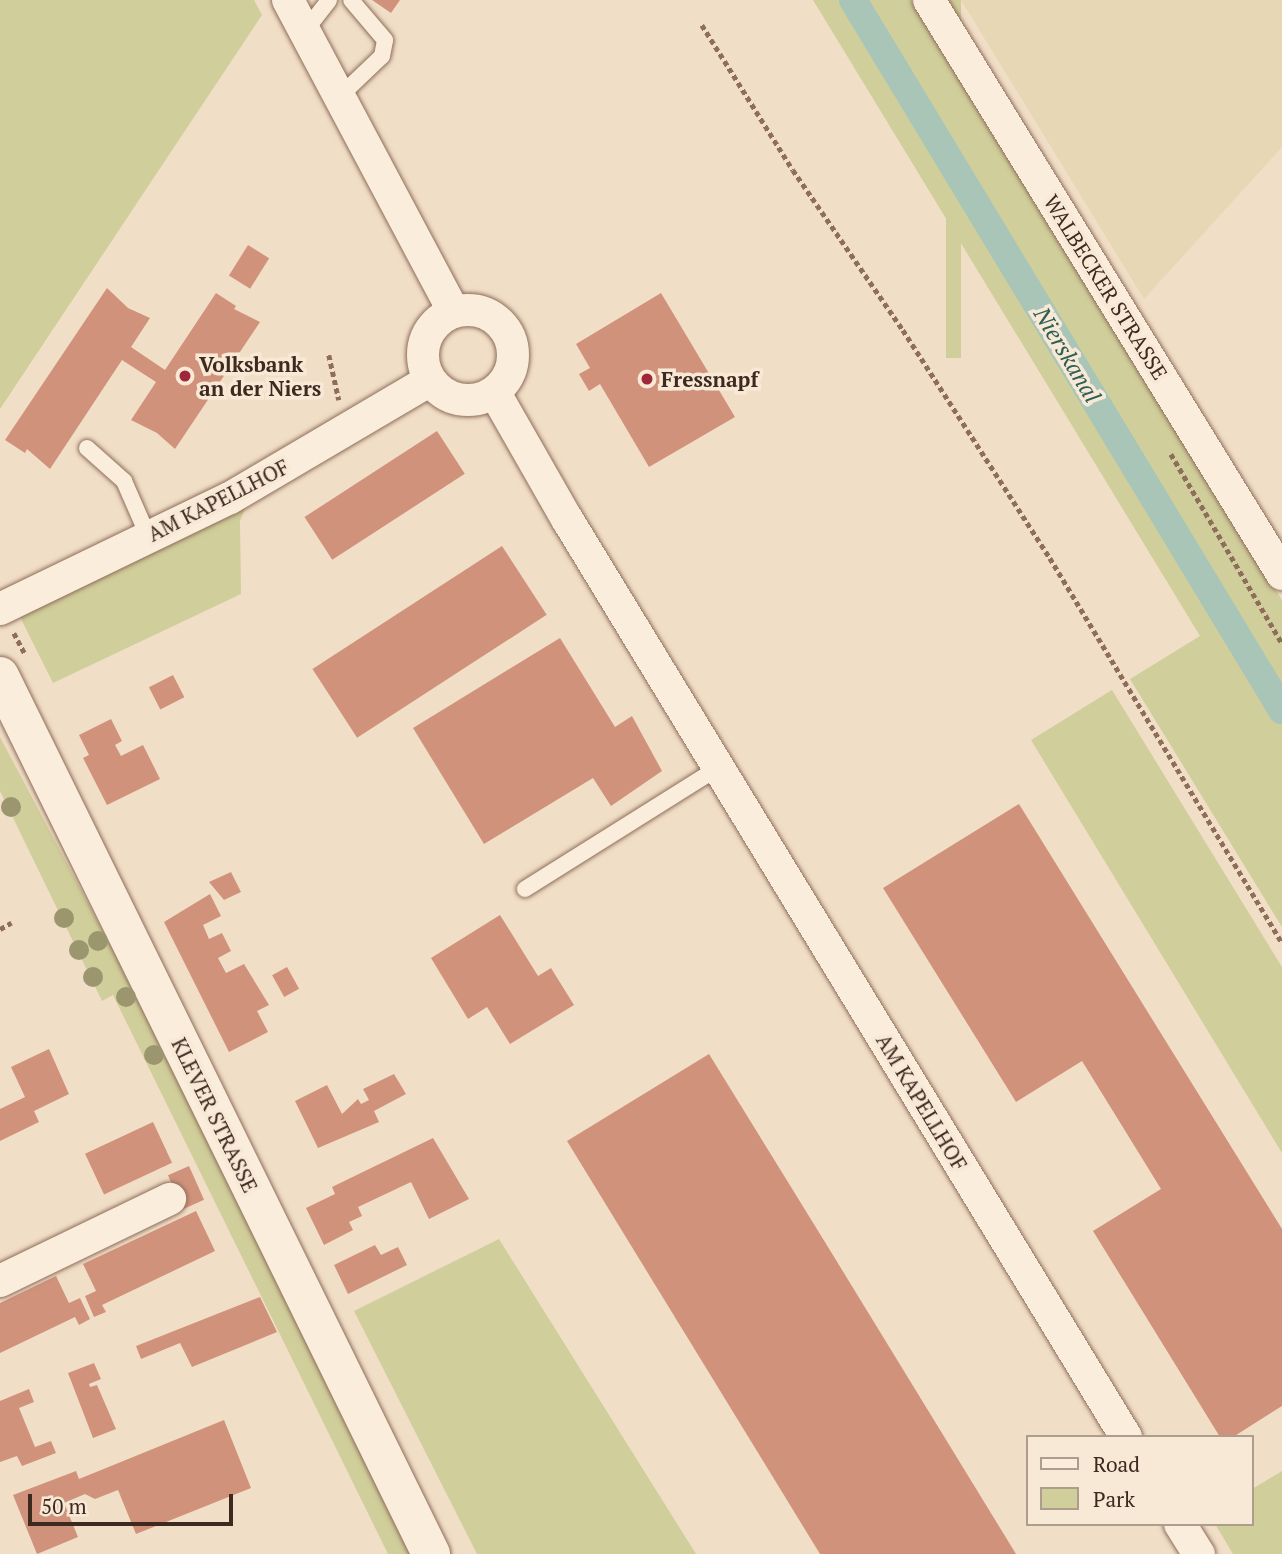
<!DOCTYPE html>
<style>
body{margin:0}
#map{position:relative;width:1282px;height:1554px;overflow:hidden;background:#f1dec7;font-family:"PT Serif",serif}
div>[style]{position:absolute}
[style*='--x']{left:calc(var(--x)*1px);top:calc(var(--y)*1px);width:calc(var(--w)*1px);rotate:calc(var(--a)*1deg)}
.farmland>*{inset:0;background:#e7d7b4}
.green>*{inset:0;background:#d0ce9a;transform-origin:0 0}
.canal>*{height:28px;margin:-14px;padding:0 14px;transform-origin:14px;border-radius:14px;background:#a8c5b8}
.building>*{inset:0;background:#d1927b;transform-origin:0 0}
.path>*{height:4.5px;margin-top:-2.25px;transform-origin:0;background:repeating-linear-gradient(90deg,#8e6e5b 0 5px,transparent 0 8.5px)}
.roads{filter:drop-shadow(0 0 2px #8e6e5b) drop-shadow(0 0 2px #8e6e5b)}
.lane>*{height:16px;margin:-8px;padding:0 8px;transform-origin:8px;border-radius:8px;background:#fbeddb}
.street>*{height:32px;margin:-16px;padding:0 16px;transform-origin:16px;border-radius:16px;background:#fbeddb}
.street>.ring{margin:-16px;padding:0;box-sizing:content-box;background:none;border:32px solid #fbeddb;border-radius:50%}
.secondary>*{height:38px;margin:-19px;padding:0 19px;transform-origin:19px;border-radius:19px;background:#fbeddb}
.trees>*{width:20px;height:20px;margin:-10px;border-radius:50%;background:#9b966e}
.dots>*{width:19px;height:19px;translate:-50% -50%;box-sizing:border-box;border:4px solid #f8e9d7;border-radius:50%}
span{translate:-50% -50%;white-space:nowrap;text-align:center;line-height:1.15;-webkit-text-stroke:7px #f8e9d7;paint-order:stroke}
.street-label{font-size:21px;color:#3e291f}
.poi-label{font-size:21px;color:#3e291f;font-weight:700}
.left{translate:0 -50%;text-align:left}
.water-label{font-size:23px;color:#2e5e54;font-style:italic}
.legend{position:absolute;left:1026px;top:1435px;width:228px;height:91px;box-sizing:border-box;background:#f8e9d7;border:2px solid #ae9c8d;margin:0;padding:9px 12px;list-style:none;font-size:21px;color:#3e291f}
.legend li{display:flex;align-items:center;gap:14px;height:35px}
.legend b{width:35px;border:2px solid #ae9c8d}
.scale{position:absolute;left:28px;top:1494px;width:205px;height:32px;box-sizing:border-box;border:4px solid #3e291f;border-top:0;padding-left:9px;font-size:21px;line-height:24px;white-space:nowrap;color:#3e291f;-webkit-text-stroke:5px #f8e9d7;paint-order:stroke}
</style>
<div id="map">
<div class="farmland">
<div style="clip-path:polygon(961px 0,1282px 0,1282px 147px,1144px 299px)"></div>
</div>
<div class="green">
<div style="clip-path:polygon(0 0,254px 0,262px 15px,0 409px)"></div>
<div style="clip-path:polygon(813px 0,911px 0,1282px 600px,1282px 927px,1130px 679px,1200px 636px)"></div>
<div style="left:946px;top:0;width:15px;height:358px"></div>
<div style="clip-path:polygon(255px 484px,240px 521px,241px 594px,53px 683px,13px 603px)"></div>
<div style="clip-path:polygon(1112px 690px,1282px 967px,1282px 1153px,1031px 740px)"></div>
<div style="clip-path:polygon(0 737px,132px 986px,410px 1554px,388px 1554px,113px 995px,102px 1001px,0 791px)"></div>
<div style="clip-path:polygon(499px 1239px,696px 1554px,477px 1554px,354px 1311px)"></div>
<div style="clip-path:polygon(1282px 1471px,1282px 1554px,1233px 1554px,1215px 1524px,1252px 1524px,1252px 1489px)"></div>
</div>
<div class="canal">
<div style="--x:853;--y:0;--w:830;--a:58.86"></div>
</div>
<div class="building">
<div style="clip-path:polygon(372px 0,400px 0,391px 13px)"></div>
<div style="left:248px;top:245px;width:25px;height:36px;rotate:32deg"></div>
<div style="clip-path:polygon(107px 288px,128px 308px,150px 318px,131px 347px,165px 370px,216px 293px,236px 306px,234px 309px,260px 322px,175px 449px,157px 433px,131px 420px,156px 382px,122px 360px,50px 469px,27px 449px,25px 453px,5px 440px)"></div>
<div style="clip-path:polygon(661px 293px,735px 417px,649px 467px,600px 384px,589px 391px,579px 374px,590px 368px,576px 344px)"></div>
<div style="left:437px;top:431px;width:51px;height:158px;rotate:57deg"></div>
<div style="left:502px;top:546px;width:82px;height:226px;rotate:57deg"></div>
<div style="clip-path:polygon(560px 638px,615px 727px,632px 716px,662px 771px,611px 806px,593px 778px,484px 844px,413px 728px)"></div>
<div style="left:173px;top:675px;width:25px;height:27px;rotate:63deg"></div>
<div style="clip-path:polygon(111px 719px,122px 741px,115px 745px,121px 756px,143px 745px,160px 779px,107px 805px,83px 758px,89px 755px,79px 735px)"></div>
<div style="clip-path:polygon(1019px 804px,1282px 1229px,1282px 1406px,1233px 1437px,1220px 1437px,1093px 1231px,1161px 1189px,1082px 1061px,1016px 1102px,883px 888px)"></div>
<div style="clip-path:polygon(231px 872px,241px 892px,224px 900px,209px 882px)"></div>
<div style="clip-path:polygon(210px 894px,221px 916px,203px 925px,209px 939px,222px 933px,231px 951px,218px 958px,226px 973px,244px 964px,269px 1005px,257px 1011px,268px 1032px,229px 1052px,164px 922px)"></div>
<div style="clip-path:polygon(500px 915px,538px 976px,551px 968px,574px 1005px,510px 1044px,487px 1007px,468px 1019px,431px 958px)"></div>
<div style="left:287px;top:967px;width:25px;height:17px;rotate:61deg"></div>
<div style="clip-path:polygon(49px 1049px,69px 1094px,34px 1111px,39px 1122px,0 1141px,0 1109px,25px 1097px,11px 1067px)"></div>
<div style="clip-path:polygon(709px 1054px,828px 1247px,1016px 1554px,820px 1554px,567px 1141px)"></div>
<div style="clip-path:polygon(394px 1074px,406px 1094px,374px 1111px,379px 1122px,318px 1148px,295px 1101px,327px 1085px,342px 1114px,358px 1099px,361px 1104px,369px 1100px,363px 1089px)"></div>
<div style="left:153px;top:1122px;width:45px;height:75px;rotate:65deg"></div>
<div style="clip-path:polygon(433px 1138px,469px 1199px,429px 1219px,411px 1182px,358px 1207px,362px 1216px,349px 1222px,353px 1230px,324px 1245px,306px 1208px,335px 1194px,332px 1187px)"></div>
<div style="left:189px;top:1166px;width:37px;height:23px;rotate:66deg"></div>
<div style="clip-path:polygon(196px 1211px,215px 1251px,102px 1305px,106px 1312px,94px 1317px,85px 1296px,96px 1291px,83px 1264px)"></div>
<div style="clip-path:polygon(375px 1245px,381px 1255px,398px 1247px,407px 1265px,348px 1294px,334px 1265px)"></div>
<div style="clip-path:polygon(56px 1276px,69px 1303px,80px 1298px,90px 1319px,79px 1325px,75px 1317px,0 1353px,0 1303px)"></div>
<div style="clip-path:polygon(260px 1297px,277px 1332px,192px 1367px,180px 1343px,141px 1359px,136px 1346px)"></div>
<div style="clip-path:polygon(94px 1363px,101px 1379px,89px 1384px,90px 1387px,97px 1385px,116px 1429px,93px 1438px,68px 1373px)"></div>
<div style="clip-path:polygon(29px 1389px,34px 1402px,19px 1408px,35px 1447px,51px 1441px,56px 1453px,22px 1466px,17px 1456px,0 1462px,0 1401px)"></div>
<div style="clip-path:polygon(224px 1420px,251px 1488px,136px 1534px,118px 1490px,95px 1499px,85px 1494px,64px 1503px,78px 1537px,37px 1554px,13px 1495px,76px 1471px,79px 1479px)"></div>
</div>
<div class="path">
<div style="--x:702;--y:25;--w:171;--a:57.9"></div>
<div style="--x:793;--y:170;--w:194;--a:55.5"></div>
<div style="--x:903;--y:330;--w:271;--a:57.2"></div>
<div style="--x:1050;--y:558;--w:449;--a:58.9"></div>
<div style="--x:329;--y:355;--w:46;--a:77.5"></div>
<div style="--x:1171;--y:454;--w:219;--a:59.6"></div>
<div style="--x:14;--y:633;--w:24;--a:62"></div>
<div style="--x:0;--y:929;--w:13;--a:-29"></div>
</div>
<div class="roads">
<div class="lane">
<div style="--x:305;--y:31;--w:39;--a:-52"></div>
<div style="--x:339;--y:97;--w:59;--a:-43.6"></div>
<div style="--x:382;--y:56;--w:16;--a:-79"></div>
<div style="--x:385;--y:40;--w:52;--a:-130.4"></div>
<div style="--x:87;--y:448;--w:50;--a:41.7"></div>
<div style="--x:124;--y:481;--w:60;--a:66.4"></div>
<div style="--x:525;--y:889;--w:228;--a:-32.1"></div>
</div>
<div class="street">
<div style="--x:288;--y:0;--w:353;--a:62"></div>
<div style="--x:929;--y:0;--w:674;--a:58.41"></div>
<div class="ring" style="left:423px;top:310px;width:58px;height:58px"></div>
<div style="--x:495;--y:393;--w:145;--a:60.3"></div>
<div style="--x:567;--y:519;--w:1075;--a:58.66"></div>
<div style="--x:0;--y:609;--w:255;--a:-25.8"></div>
<div style="--x:230;--y:498;--w:232;--a:-30.5"></div>
<div style="--x:0;--y:1281;--w:189;--a:-25.8"></div>
<div style="--x:1180;--y:1524;--w:36;--a:58"></div>
</div>
<div class="secondary">
<div style="--x:0;--y:676;--w:978;--a:63.85"></div>
</div>
</div>
<div class="trees">
<div style="left:11px;top:807px"></div>
<div style="left:64px;top:918px"></div>
<div style="left:98px;top:941px"></div>
<div style="left:79px;top:950px"></div>
<div style="left:93px;top:977px"></div>
<div style="left:126px;top:997px"></div>
<div style="left:154px;top:1055px"></div>
</div>
<div class="dots">
<div style="left:185px;top:376px;background:#a0273a"></div>
<div style="left:647px;top:379px;background:#a0273a"></div>
</div>
<div class="street-label">
<span style="left:1106px;top:287px;rotate:58deg">WALBECKER STRASSE</span>
<span style="left:218px;top:500px;rotate:-27deg">AM KAPELLHOF</span>
<span style="left:922px;top:1102px;rotate:59deg">AM KAPELLHOF</span>
<span style="left:215px;top:1115px;rotate:64deg">KLEVER STRASSE</span>
</div>
<div class="poi-label">
<span class="left" style="left:199px;top:376px">Volksbank<br>an der Niers</span>
<span class="left" style="left:661px;top:379px">Fressnapf</span>
</div>
<div class="water-label">
<span style="left:1067px;top:355px;rotate:59deg">Nierskanal</span>
</div>
<ul class="legend">
<li><b style="height:9px;background:#fbeddb"></b>Road</li>
<li><b style="height:19px;background:#d0ce9a"></b>Park</li>
</ul>
<div class="scale">50 m</div>
</div>
